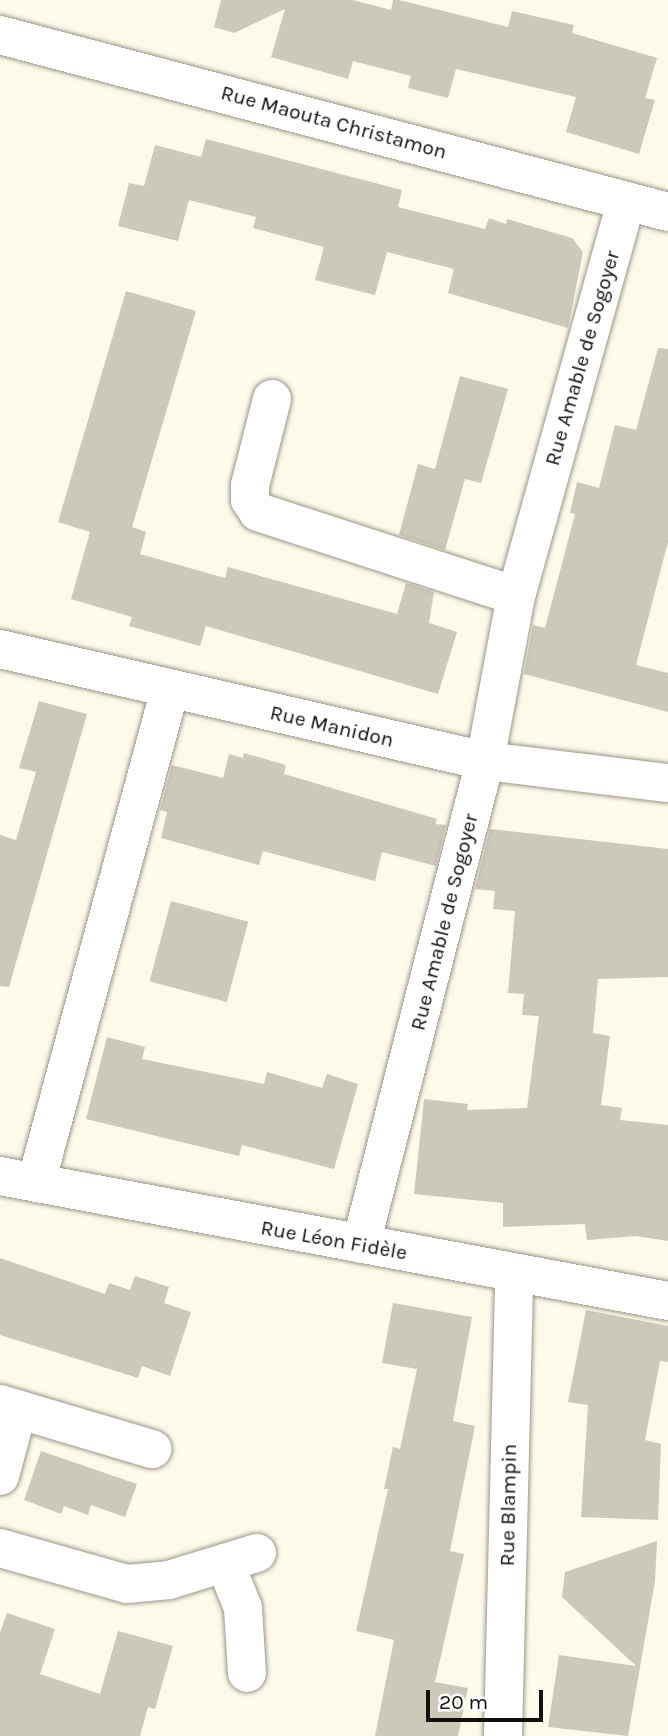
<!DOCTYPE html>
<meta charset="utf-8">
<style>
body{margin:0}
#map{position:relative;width:668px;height:1736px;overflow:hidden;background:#fefaea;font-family:Karla,sans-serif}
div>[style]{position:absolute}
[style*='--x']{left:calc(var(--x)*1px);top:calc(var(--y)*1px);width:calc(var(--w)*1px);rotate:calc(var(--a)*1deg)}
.building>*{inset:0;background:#ccc8ba;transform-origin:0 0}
.roads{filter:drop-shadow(0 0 2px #999688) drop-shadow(0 0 2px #999688)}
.minor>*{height:38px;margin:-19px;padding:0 19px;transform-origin:19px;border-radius:19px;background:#fff}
span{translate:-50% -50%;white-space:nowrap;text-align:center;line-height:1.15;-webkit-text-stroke:5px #fff;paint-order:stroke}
.street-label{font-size:21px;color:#12100b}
.scale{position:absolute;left:426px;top:1690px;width:117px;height:32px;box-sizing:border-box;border:4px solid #12100b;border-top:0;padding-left:9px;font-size:21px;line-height:24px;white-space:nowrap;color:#12100b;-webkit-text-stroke:5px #fff;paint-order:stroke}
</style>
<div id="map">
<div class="building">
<div style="clip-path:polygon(221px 0,353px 0,391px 10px,393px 0,399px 0,508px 27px,512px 11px,574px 25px,572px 33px,657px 58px,645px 98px,655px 100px,639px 154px,566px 132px,576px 97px,456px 69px,448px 98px,408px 88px,411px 76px,353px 61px,348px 79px,271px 57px,285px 9px,234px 33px,214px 27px)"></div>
<div style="clip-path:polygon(206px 139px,402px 190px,398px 207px,485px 229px,489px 218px,506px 224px,507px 219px,572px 238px,583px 252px,568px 328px,448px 293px,454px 269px,387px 252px,375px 295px,315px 280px,324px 247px,253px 228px,256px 217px,189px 200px,178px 241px,118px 226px,129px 183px,144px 186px,155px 145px,201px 157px)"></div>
<div style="clip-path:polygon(126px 291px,196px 311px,132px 527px,146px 532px,140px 554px,225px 578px,228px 567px,397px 614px,406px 583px,434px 592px,429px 623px,457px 632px,438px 694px,206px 626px,200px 646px,129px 626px,132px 617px,71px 599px,90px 532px,58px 522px)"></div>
<div style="clip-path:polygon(658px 348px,668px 349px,668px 542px,636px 665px,668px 673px,668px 712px,524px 674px,533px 625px,545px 628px,575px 514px,570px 513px,577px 482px,599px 488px,615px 425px,636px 430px)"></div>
<div style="clip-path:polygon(460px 376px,508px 389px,481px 483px,465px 479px,445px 550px,399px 535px,418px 464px,435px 469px)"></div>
<div style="clip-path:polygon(39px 701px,87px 714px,9px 987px,0 986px,0 835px,16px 840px,36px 772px,19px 768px)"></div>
<div style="clip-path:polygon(244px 753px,286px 765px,284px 774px,437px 819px,435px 824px,446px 825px,436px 866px,382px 852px,375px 881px,263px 851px,259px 865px,161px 838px,167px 812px,160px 810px,172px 765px,223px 778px,229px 754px,243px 758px)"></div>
<div style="clip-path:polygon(490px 829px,668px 849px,668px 977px,598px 979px,593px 1033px,610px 1036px,601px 1105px,622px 1108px,620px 1120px,668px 1125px,668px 1241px,636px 1236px,587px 1240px,585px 1224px,503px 1227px,503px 1203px,414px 1194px,424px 1099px,468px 1104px,467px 1110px,527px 1108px,539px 1016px,522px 1015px,524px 994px,508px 993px,515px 911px,493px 909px,495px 891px,475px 889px)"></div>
<div style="left:171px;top:901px;width:80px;height:83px;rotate:15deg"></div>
<div style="clip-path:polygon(107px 1037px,145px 1047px,142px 1059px,264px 1084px,267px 1072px,322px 1088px,327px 1074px,358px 1084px,334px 1169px,242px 1145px,239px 1156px,86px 1119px)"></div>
<div style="clip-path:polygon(0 1258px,105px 1294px,109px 1283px,130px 1290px,135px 1276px,169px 1287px,164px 1303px,191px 1312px,170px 1376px,142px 1366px,138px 1378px,0 1335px)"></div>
<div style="clip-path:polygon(393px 1303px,472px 1317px,453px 1421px,475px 1426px,450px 1551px,464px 1554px,435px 1682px,468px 1688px,458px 1736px,375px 1736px,394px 1640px,356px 1631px,388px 1489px,384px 1489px,393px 1447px,400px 1449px,417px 1369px,382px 1363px)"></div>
<div style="clip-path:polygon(586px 1310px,668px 1326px,668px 1362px,660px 1361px,645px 1440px,661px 1444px,658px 1520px,581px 1517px,588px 1405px,568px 1402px)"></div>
<div style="clip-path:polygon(41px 1451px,137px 1484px,125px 1517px,91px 1505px,88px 1515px,64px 1506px,61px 1514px,24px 1500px)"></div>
<div style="clip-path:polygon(657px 1541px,655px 1581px,628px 1736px,548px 1727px,559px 1655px,636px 1666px,562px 1597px,565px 1572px)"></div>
<div style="clip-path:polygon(7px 1613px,55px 1629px,40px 1674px,100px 1694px,118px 1631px,173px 1646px,155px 1709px,148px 1707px,140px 1736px,0 1736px,0 1633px)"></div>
</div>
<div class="roads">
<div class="minor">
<div style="--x:0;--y:35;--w:691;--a:14.84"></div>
<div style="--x:272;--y:399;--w:89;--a:104.3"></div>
<div style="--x:250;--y:485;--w:15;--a:90"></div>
<div style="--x:250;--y:500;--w:14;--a:56"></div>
<div style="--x:258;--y:512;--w:271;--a:18"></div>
<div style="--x:0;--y:649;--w:498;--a:13"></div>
<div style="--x:485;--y:761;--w:184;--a:6.9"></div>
<div style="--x:0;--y:1176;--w:680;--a:10.6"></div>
<div style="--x:36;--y:1183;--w:512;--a:-74.82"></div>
<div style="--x:361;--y:1244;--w:499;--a:-75.6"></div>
<div style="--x:485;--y:761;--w:168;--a:-79.4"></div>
<div style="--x:516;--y:596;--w:410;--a:-74.4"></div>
<div style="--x:0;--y:1404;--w:159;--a:16.5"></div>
<div style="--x:0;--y:1476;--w:69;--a:-75"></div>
<div style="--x:0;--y:1548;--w:132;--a:15.8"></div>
<div style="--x:127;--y:1584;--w:42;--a:-5.4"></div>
<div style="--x:169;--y:1580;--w:92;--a:-17.1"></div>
<div style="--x:225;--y:1563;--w:48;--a:68.2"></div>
<div style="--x:243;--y:1608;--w:65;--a:86.5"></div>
<div style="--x:503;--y:1736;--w:463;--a:-88.6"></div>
</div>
</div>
<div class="street-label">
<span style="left:334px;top:122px;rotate:15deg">Rue Maouta Christamon</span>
<span style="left:582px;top:358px;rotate:-74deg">Rue Amable de Sogoyer</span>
<span style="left:332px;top:726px;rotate:13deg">Rue Manidon</span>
<span style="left:444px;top:922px;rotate:-76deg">Rue Amable de Sogoyer</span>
<span style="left:334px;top:1240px;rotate:10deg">Rue Léon Fidèle</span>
<span style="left:508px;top:1505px;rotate:-89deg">Rue Blampin</span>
</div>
<div class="scale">20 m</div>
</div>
